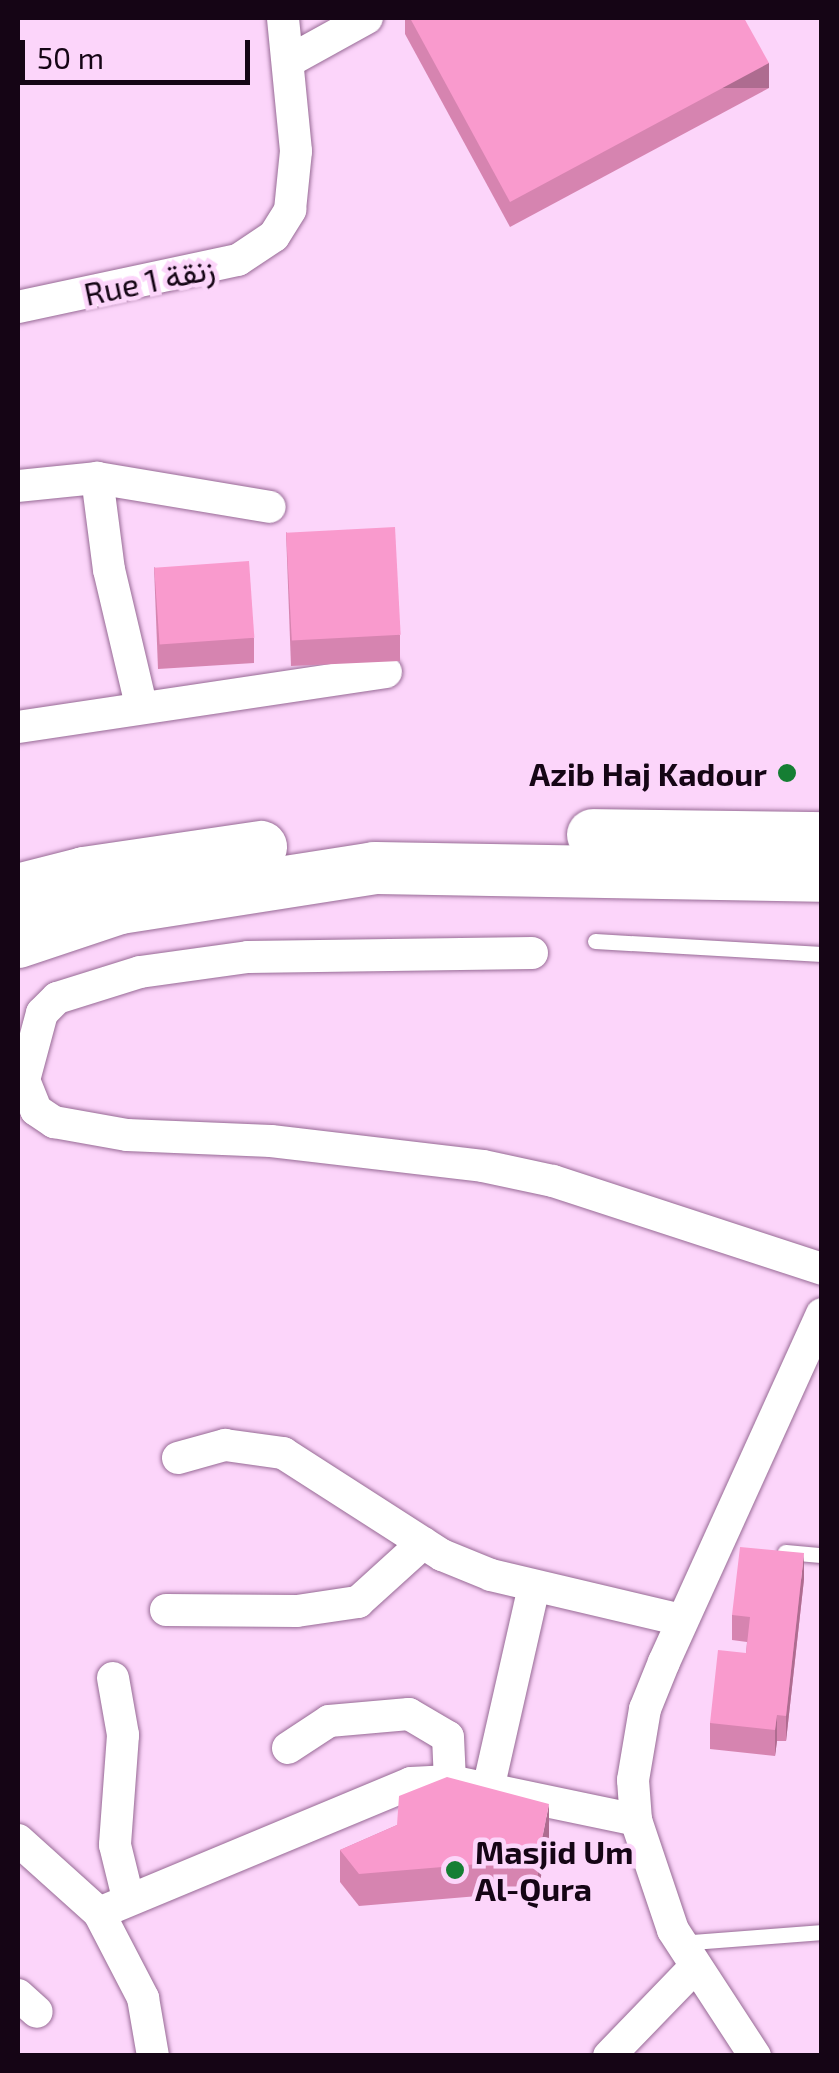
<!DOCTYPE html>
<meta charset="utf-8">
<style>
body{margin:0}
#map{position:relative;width:839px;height:2073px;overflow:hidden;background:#fcd5fa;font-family:"Exo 2",Vazirmatn,sans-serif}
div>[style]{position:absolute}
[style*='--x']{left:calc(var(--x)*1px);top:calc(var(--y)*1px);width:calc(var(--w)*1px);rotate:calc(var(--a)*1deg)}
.roads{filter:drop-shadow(0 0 2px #976a95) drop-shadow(0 0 2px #976a95)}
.service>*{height:15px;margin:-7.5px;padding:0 7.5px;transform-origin:7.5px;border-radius:7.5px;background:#fff}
.minor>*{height:32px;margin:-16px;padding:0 16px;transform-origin:16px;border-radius:16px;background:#fff}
.trunk>*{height:52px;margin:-26px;padding:0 26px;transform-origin:26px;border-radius:26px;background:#fff}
.wall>*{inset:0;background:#d684b0}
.shaded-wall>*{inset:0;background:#ae6c90;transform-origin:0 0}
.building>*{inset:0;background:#f99acd;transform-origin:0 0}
.dots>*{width:28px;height:28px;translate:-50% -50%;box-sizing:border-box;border:5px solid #fcd5fa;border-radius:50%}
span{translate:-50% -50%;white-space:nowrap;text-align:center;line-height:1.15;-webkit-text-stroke:9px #fcd5fa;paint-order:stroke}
.street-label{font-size:32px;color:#150515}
.poi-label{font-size:32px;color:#150515;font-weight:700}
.right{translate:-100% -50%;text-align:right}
.left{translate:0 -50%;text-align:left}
.frame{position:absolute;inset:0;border:20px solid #150515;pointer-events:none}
.scale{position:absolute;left:20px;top:40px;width:230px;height:45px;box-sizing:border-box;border:5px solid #150515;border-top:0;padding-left:12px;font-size:30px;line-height:35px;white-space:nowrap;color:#150515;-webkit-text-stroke:8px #fcd5fa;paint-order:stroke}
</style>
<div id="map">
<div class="roads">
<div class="service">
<div style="--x:595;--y:941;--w:227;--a:3.3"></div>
<div style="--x:785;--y:1552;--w:37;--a:5"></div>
<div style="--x:680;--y:1943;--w:142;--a:-4.4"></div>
</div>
<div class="minor">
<div style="--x:289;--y:61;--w:89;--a:-28.9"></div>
<div style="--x:18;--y:307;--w:225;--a:-12.1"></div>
<div style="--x:238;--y:260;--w:43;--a:-33.7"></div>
<div style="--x:274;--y:236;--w:31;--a:-58"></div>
<div style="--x:290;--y:210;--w:59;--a:-84.2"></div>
<div style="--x:296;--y:151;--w:134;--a:-95.6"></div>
<div style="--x:18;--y:486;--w:79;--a:-5.8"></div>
<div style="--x:141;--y:705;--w:139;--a:-103.3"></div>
<div style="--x:109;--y:570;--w:93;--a:-97.4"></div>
<div style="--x:97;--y:478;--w:175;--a:9.5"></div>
<div style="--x:18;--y:727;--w:372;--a:-8.5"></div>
<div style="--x:532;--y:953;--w:284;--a:179.2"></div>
<div style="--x:248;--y:957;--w:109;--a:172.1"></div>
<div style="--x:140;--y:972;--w:87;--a:162.6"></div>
<div style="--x:57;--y:998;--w:21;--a:135"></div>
<div style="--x:42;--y:1013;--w:69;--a:105"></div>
<div style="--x:24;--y:1080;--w:32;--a:68"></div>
<div style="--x:36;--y:1110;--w:22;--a:34"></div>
<div style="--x:54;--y:1122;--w:74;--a:10.1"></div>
<div style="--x:127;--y:1135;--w:144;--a:2.4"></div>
<div style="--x:271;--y:1141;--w:213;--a:6.7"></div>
<div style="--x:483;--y:1166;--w:72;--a:12.1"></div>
<div style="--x:553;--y:1181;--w:283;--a:18.1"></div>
<div style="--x:178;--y:1458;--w:49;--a:-15.5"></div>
<div style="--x:225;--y:1445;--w:59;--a:7.9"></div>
<div style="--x:283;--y:1453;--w:189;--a:32.7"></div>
<div style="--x:442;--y:1555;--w:53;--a:22.2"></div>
<div style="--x:491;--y:1575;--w:195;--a:13.3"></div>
<div style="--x:166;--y:1610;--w:131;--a:0.4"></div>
<div style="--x:297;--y:1611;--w:62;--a:-8.4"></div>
<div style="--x:358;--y:1602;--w:88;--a:-42.2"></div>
<div style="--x:113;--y:1678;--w:58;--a:80"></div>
<div style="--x:123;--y:1735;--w:110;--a:94.2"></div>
<div style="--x:115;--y:1845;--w:55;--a:76.2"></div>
<div style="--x:288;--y:1748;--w:49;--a:-33.4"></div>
<div style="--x:329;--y:1721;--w:80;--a:-5"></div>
<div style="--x:409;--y:1714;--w:45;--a:30.5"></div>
<div style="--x:448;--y:1737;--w:44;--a:87.4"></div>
<div style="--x:488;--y:1789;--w:208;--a:-77.2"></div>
<div style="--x:18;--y:1840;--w:109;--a:42"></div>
<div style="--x:99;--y:1913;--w:96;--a:62.6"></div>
<div style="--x:143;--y:1998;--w:59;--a:80.2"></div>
<div style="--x:99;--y:1913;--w:338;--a:-22.6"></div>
<div style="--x:411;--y:1783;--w:39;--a:-3"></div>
<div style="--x:450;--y:1781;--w:190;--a:11.8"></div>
<div style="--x:18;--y:1995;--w:25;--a:42"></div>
<div style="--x:609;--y:2056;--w:124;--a:-46"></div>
<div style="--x:755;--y:2056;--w:150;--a:-123.1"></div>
<div style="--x:673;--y:1930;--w:116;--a:-108.6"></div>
<div style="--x:636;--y:1820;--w:40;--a:-94.3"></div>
<div style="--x:633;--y:1780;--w:72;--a:-80.4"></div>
<div style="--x:645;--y:1709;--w:51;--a:-68"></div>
<div style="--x:664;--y:1662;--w:382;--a:-65.6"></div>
</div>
<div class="trunk">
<div style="--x:593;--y:835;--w:229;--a:0.8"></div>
<div style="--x:18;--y:890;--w:68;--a:-14.4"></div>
<div style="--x:84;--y:873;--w:179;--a:-8.4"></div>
<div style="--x:18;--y:942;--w:108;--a:-18.4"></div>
<div style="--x:120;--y:908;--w:257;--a:-8.9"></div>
<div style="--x:374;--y:868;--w:448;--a:1"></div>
</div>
</div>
<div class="wall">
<div style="clip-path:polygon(405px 18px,744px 18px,769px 88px,510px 227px,405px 34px)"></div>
<div style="clip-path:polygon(286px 532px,400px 635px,400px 661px,291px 666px)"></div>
<div style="clip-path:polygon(154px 567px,254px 638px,254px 663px,158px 669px)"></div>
<div style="clip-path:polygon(804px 1579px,786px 1741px,777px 1741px,775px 1756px,710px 1749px,710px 1723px,746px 1653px,747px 1642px,732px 1640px,732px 1615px)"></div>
<div style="clip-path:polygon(397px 1825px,549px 1836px,538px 1891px,359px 1906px,340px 1882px,340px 1850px)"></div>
</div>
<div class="shaded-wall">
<div style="left:769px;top:63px;width:25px;height:294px;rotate:90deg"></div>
<div style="clip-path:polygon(804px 1553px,804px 1579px,786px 1741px,786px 1716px)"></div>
<div style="clip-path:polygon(777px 1715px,777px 1741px,775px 1756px,775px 1730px)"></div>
<div style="clip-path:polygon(549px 1804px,549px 1836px,538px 1891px,538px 1859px)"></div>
</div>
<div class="building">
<div style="clip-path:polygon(410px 18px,744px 18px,769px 63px,510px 202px)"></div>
<div style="left:395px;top:527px;width:108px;height:109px;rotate:87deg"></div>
<div style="left:249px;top:561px;width:77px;height:95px;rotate:86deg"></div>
<div style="clip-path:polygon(740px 1547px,804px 1553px,786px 1716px,777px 1715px,775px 1730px,710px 1723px,718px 1650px,746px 1653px,750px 1617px,732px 1615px)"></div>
<div style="clip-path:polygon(447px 1777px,549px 1804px,538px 1859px,359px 1874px,340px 1850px,397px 1825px,399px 1796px)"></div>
</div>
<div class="dots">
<div style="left:787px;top:773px;background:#157e33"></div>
<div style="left:455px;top:1870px;background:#157e33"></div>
</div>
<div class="street-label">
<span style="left:149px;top:280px;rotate:-12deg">Rue 1 زنقة</span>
</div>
<div class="poi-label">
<span class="right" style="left:767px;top:773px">Azib Haj Kadour</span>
<span class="left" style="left:475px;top:1870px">Masjid Um<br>Al-Qura</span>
</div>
<div class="frame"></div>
<div class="scale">50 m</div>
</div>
